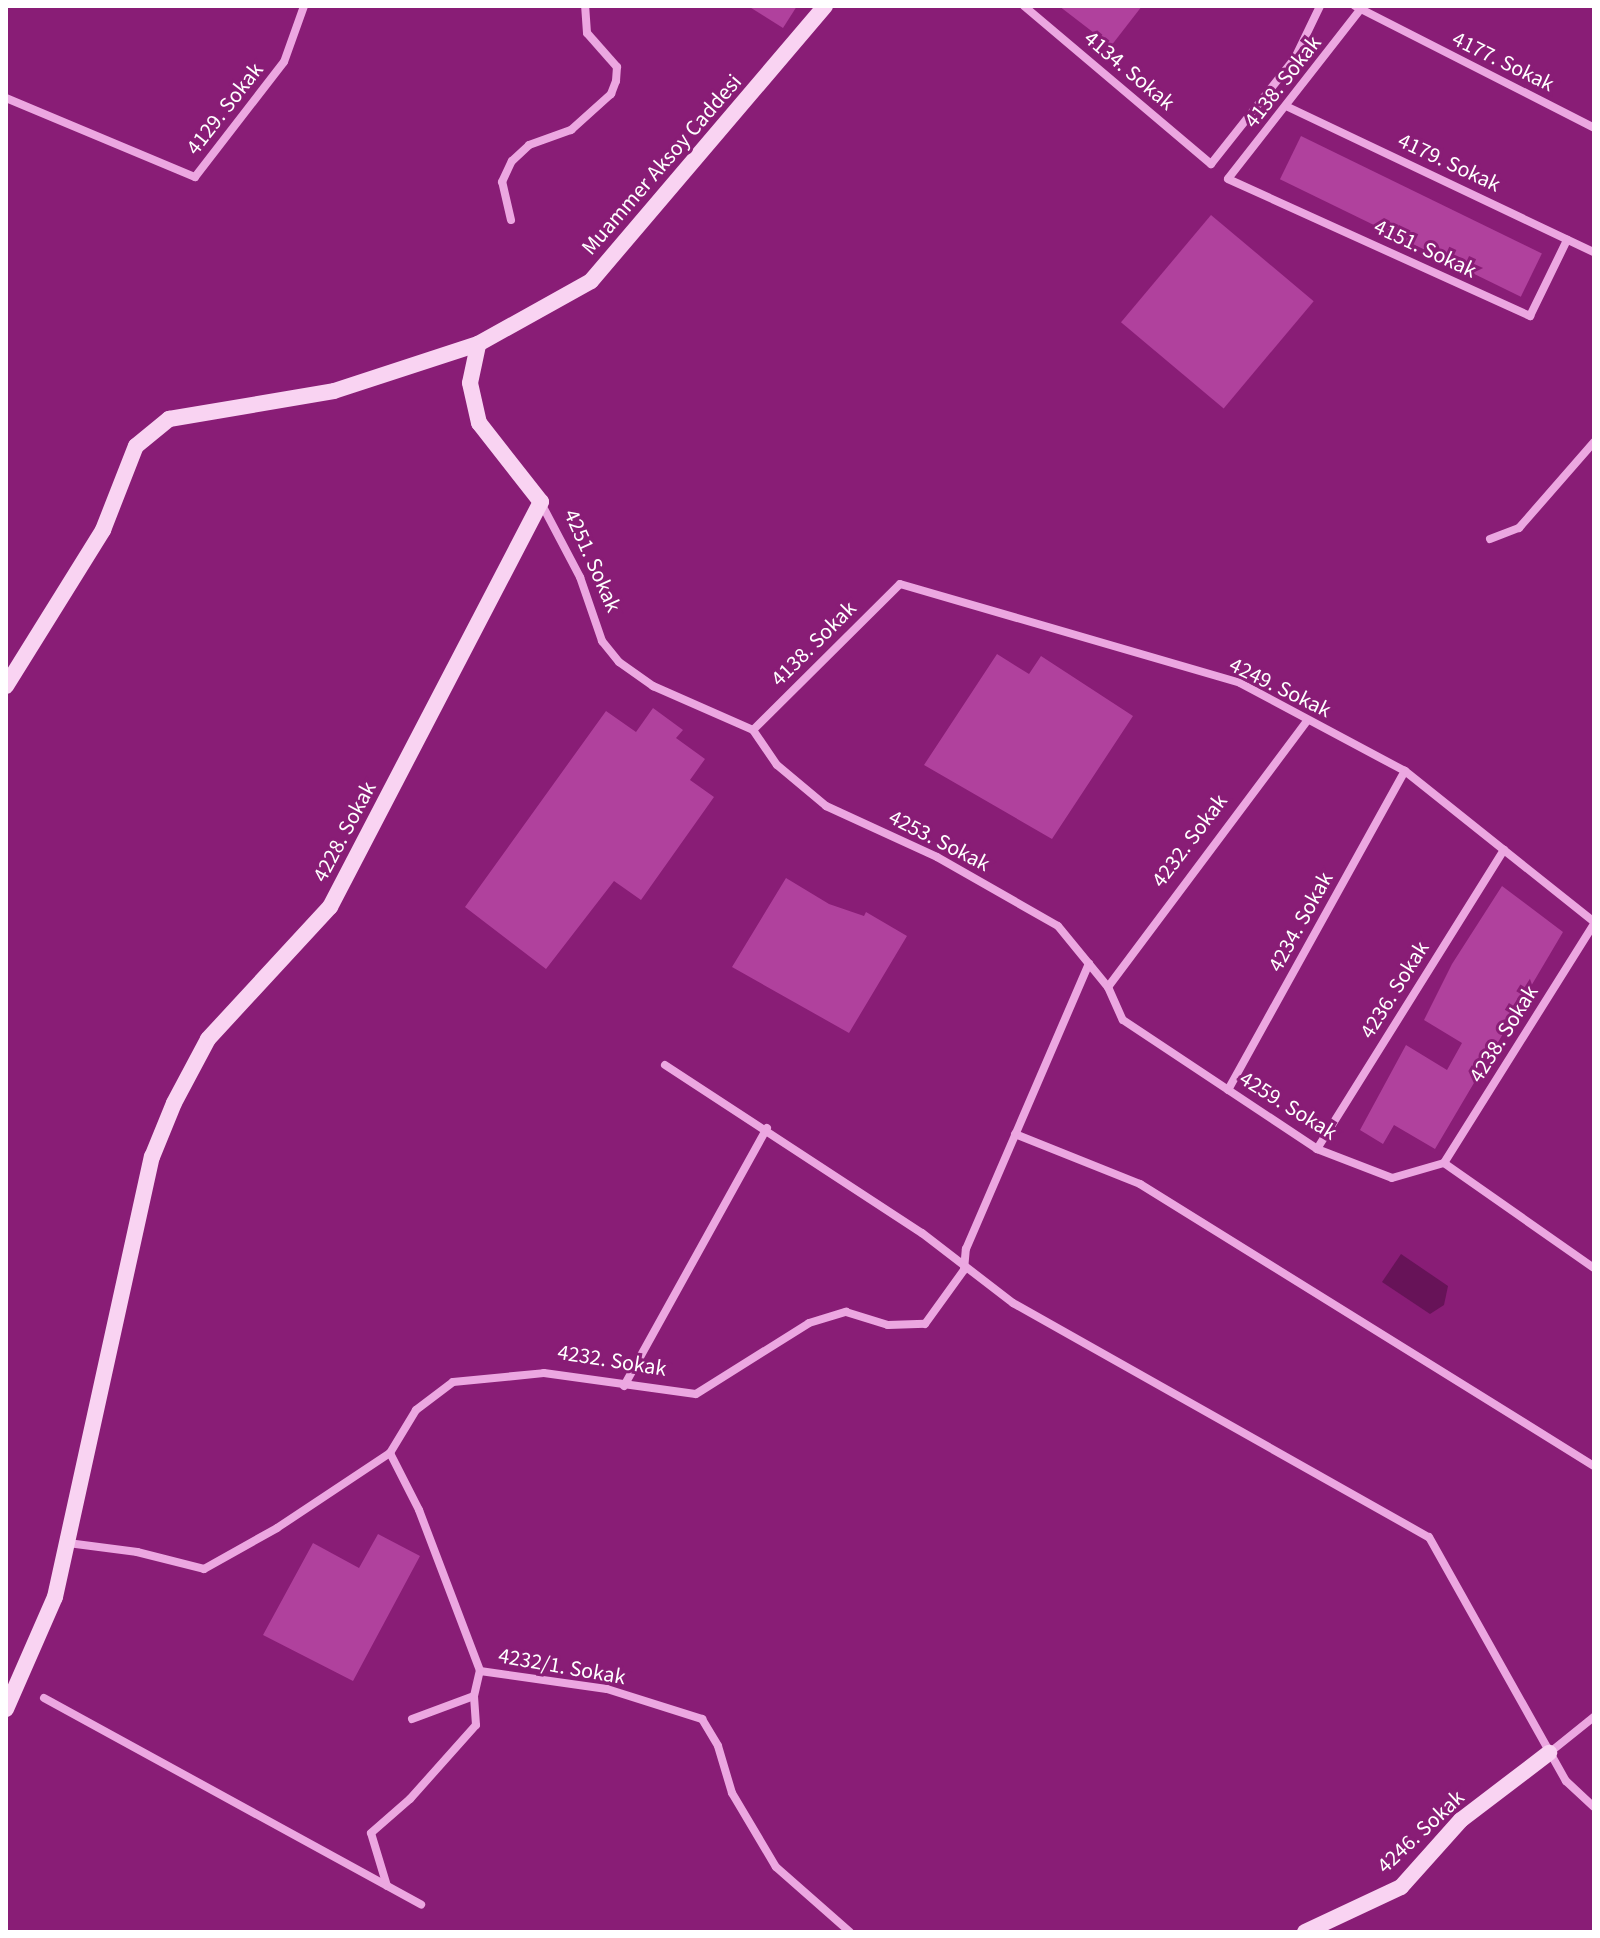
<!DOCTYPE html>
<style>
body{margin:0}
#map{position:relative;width:1600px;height:1938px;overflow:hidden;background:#891d76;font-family:"Source Sans 3",sans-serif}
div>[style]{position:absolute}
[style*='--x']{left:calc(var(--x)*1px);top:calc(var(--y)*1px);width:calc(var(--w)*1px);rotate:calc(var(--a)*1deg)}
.water>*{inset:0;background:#671358}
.building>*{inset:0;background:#b0419d;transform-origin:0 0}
.street>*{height:8px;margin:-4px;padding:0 4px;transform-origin:4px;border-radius:4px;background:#eca7e1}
.secondary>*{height:16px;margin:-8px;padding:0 8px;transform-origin:8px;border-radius:8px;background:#f9d3f2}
span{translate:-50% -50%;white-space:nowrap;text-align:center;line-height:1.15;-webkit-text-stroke:6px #891d76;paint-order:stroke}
.street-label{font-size:22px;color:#fff}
.frame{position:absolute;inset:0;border:8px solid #fff;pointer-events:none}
</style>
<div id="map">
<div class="water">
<div style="clip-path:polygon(1401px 1254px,1448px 1286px,1444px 1305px,1430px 1314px,1382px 1282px)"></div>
</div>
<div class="building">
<div style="clip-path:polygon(748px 6px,797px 6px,783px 28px)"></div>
<div style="clip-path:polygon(1059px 6px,1142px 6px,1111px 46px)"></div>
<div style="left:1301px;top:136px;width:268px;height:48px;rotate:26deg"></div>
<div style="left:1211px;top:215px;width:134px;height:140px;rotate:40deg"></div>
<div style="clip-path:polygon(997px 654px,1029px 674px,1041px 656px,1133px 716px,1052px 839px,924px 765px)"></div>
<div style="clip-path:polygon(653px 708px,683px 730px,676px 738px,705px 759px,690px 780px,714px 797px,641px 900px,614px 881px,546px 969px,465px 907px,606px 711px,636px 732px)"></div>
<div style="clip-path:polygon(786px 878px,829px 904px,864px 916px,866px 912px,907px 936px,849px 1033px,732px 967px)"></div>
<div style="clip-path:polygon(1502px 886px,1563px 932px,1435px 1149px,1394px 1125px,1383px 1144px,1360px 1130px,1406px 1045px,1447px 1070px,1462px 1043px,1424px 1020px,1452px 964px)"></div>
<div style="clip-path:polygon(378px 1534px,420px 1556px,353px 1681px,263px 1635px,313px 1543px,359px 1568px)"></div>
</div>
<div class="street">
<div style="--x:1024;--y:6;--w:245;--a:40.2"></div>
<div style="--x:1211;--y:164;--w:135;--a:-51.6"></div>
<div style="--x:1295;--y:58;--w:58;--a:-64.3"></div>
<div style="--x:1355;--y:6;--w:268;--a:27"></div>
<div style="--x:1363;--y:6;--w:219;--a:128"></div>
<div style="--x:1228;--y:179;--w:332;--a:24.4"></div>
<div style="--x:1530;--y:316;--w:85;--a:-64"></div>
<div style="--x:6;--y:98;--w:205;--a:22.7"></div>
<div style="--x:195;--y:177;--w:145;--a:-52.3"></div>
<div style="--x:284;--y:62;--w:59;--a:-70.3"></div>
<div style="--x:1288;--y:107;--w:339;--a:25.4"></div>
<div style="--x:511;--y:220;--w:39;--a:-103"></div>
<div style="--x:502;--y:182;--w:23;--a:-65"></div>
<div style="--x:512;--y:161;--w:23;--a:-43"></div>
<div style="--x:529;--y:145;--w:45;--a:-19.7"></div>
<div style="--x:571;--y:130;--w:54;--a:-42"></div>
<div style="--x:611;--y:94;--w:14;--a:-69"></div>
<div style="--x:616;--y:81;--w:14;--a:-86"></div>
<div style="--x:617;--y:67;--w:45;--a:-131.4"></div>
<div style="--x:587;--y:33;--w:27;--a:-94"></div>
<div style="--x:541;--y:503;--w:84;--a:62.2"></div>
<div style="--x:580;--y:577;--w:68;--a:71"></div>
<div style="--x:602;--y:641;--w:27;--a:51"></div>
<div style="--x:619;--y:662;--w:42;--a:35.2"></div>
<div style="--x:653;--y:686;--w:109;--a:23.7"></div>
<div style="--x:1490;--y:539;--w:31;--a:-21"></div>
<div style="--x:1519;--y:528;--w:114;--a:-48.9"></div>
<div style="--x:753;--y:730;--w:207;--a:-44.8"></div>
<div style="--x:900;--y:584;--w:354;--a:16.2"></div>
<div style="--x:1240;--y:683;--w:187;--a:28.1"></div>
<div style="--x:1405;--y:771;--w:242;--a:38.6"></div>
<div style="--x:753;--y:730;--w:42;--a:55.6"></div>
<div style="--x:777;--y:765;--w:64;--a:39.9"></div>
<div style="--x:826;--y:806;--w:122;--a:24.7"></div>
<div style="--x:937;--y:857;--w:139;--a:29.7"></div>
<div style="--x:1058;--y:926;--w:79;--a:50.7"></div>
<div style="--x:1108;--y:987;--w:36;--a:66"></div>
<div style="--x:1123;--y:1020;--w:233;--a:33.6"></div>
<div style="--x:1317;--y:1149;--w:80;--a:21.1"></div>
<div style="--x:1392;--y:1178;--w:54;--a:-16.1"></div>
<div style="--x:1108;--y:987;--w:332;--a:-53.2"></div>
<div style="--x:665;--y:1065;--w:307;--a:33.2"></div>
<div style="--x:922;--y:1233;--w:115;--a:37.6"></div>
<div style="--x:1013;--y:1303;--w:477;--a:29.4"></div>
<div style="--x:1429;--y:1537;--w:280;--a:60.7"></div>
<div style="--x:1566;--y:1781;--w:38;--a:43"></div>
<div style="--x:1228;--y:1090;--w:365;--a:-61"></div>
<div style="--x:1015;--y:1134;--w:135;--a:21.8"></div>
<div style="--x:1140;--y:1184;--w:534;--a:31.85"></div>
<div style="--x:1317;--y:1149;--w:353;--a:-58"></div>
<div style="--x:1444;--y:1163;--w:282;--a:-57.9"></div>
<div style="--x:1444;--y:1163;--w:183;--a:35"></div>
<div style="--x:624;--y:1386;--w:295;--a:-61"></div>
<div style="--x:390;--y:1453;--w:64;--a:63"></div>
<div style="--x:419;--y:1510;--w:172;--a:69.2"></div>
<div style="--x:480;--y:1671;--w:128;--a:8.1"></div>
<div style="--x:607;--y:1689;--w:100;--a:17.5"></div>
<div style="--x:702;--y:1719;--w:31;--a:59"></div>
<div style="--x:718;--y:1746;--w:49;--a:73.4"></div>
<div style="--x:732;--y:1793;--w:86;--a:59.3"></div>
<div style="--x:776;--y:1867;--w:98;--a:41.3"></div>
<div style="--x:68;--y:1543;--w:70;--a:7.4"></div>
<div style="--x:137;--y:1552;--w:69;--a:14.2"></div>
<div style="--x:204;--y:1569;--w:84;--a:-29.3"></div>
<div style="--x:277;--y:1528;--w:136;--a:-33.6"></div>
<div style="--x:390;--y:1453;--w:50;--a:-58.8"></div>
<div style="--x:416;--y:1410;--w:46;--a:-37.1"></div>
<div style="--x:453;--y:1382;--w:91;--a:-5.6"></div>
<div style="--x:544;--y:1373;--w:153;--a:7.9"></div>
<div style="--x:696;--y:1394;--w:133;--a:-32.1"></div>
<div style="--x:809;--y:1323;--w:39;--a:-17"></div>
<div style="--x:846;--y:1312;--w:44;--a:17.2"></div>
<div style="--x:888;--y:1325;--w:37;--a:-2"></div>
<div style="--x:925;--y:1324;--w:67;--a:-54.2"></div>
<div style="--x:964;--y:1270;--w:21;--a:-85"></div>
<div style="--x:966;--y:1249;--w:311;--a:-66.7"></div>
<div style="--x:44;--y:1698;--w:430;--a:28.7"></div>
<div style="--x:412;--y:1719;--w:66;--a:-20.4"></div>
<div style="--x:1549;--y:1753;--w:58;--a:-38.7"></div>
<div style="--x:387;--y:1886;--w:55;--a:-106.8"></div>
<div style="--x:371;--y:1833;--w:52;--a:-41.1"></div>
<div style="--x:410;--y:1799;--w:99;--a:-48.3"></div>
<div style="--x:476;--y:1725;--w:29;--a:-94"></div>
<div style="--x:474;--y:1696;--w:26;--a:-77"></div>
</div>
<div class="secondary">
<div style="--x:6;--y:686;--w:184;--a:-58.1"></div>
<div style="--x:103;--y:530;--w:90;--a:-68.6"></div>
<div style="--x:136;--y:446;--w:43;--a:-39.3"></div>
<div style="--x:169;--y:419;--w:167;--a:-9.6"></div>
<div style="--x:334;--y:391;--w:151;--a:-18.1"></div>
<div style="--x:478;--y:344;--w:129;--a:-29.1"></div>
<div style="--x:591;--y:281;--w:361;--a:-49.6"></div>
<div style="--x:6;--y:1709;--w:122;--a:-66.4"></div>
<div style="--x:55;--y:1597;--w:451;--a:-77.6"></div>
<div style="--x:152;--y:1157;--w:58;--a:-67.8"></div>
<div style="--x:174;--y:1103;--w:72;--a:-62"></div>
<div style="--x:208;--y:1039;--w:180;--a:-47.3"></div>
<div style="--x:330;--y:907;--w:457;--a:-62.5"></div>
<div style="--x:541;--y:502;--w:100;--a:-128.1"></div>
<div style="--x:479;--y:423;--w:41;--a:-102.7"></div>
<div style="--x:470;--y:383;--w:40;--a:-78"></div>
<div style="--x:1305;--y:1932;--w:106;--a:-25.1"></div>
<div style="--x:1401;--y:1887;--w:90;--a:-48.2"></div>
<div style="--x:1461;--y:1820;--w:111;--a:-37.3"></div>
</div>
<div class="street-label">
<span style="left:1503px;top:62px;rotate:26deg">4177. Sokak</span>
<span style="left:1129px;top:71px;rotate:40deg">4134. Sokak</span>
<span style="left:1283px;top:82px;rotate:-52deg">4138. Sokak</span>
<span style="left:225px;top:109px;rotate:-52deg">4129. Sokak</span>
<span style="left:1449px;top:163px;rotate:25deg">4179. Sokak</span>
<span style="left:662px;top:165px;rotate:-49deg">Muammer Aksoy Caddesi</span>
<span style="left:1425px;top:249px;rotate:25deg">4151. Sokak</span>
<span style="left:592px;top:561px;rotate:66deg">4251. Sokak</span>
<span style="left:814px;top:644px;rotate:-45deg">4138. Sokak</span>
<span style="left:1280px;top:688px;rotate:26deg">4249. Sokak</span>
<span style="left:345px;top:832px;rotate:-62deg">4228. Sokak</span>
<span style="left:939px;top:841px;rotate:27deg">4253. Sokak</span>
<span style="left:1190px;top:841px;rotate:-53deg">4232. Sokak</span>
<span style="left:1301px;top:922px;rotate:-61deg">4234. Sokak</span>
<span style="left:1395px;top:990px;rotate:-58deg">4236. Sokak</span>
<span style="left:1504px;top:1034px;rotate:-58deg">4238. Sokak</span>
<span style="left:1288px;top:1106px;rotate:32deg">4259. Sokak</span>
<span style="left:612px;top:1361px;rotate:9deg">4232. Sokak</span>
<span style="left:562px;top:1667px;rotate:10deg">4232/1. Sokak</span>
<span style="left:1421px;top:1832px;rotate:-43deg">4246. Sokak</span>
</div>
<div class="frame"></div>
</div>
